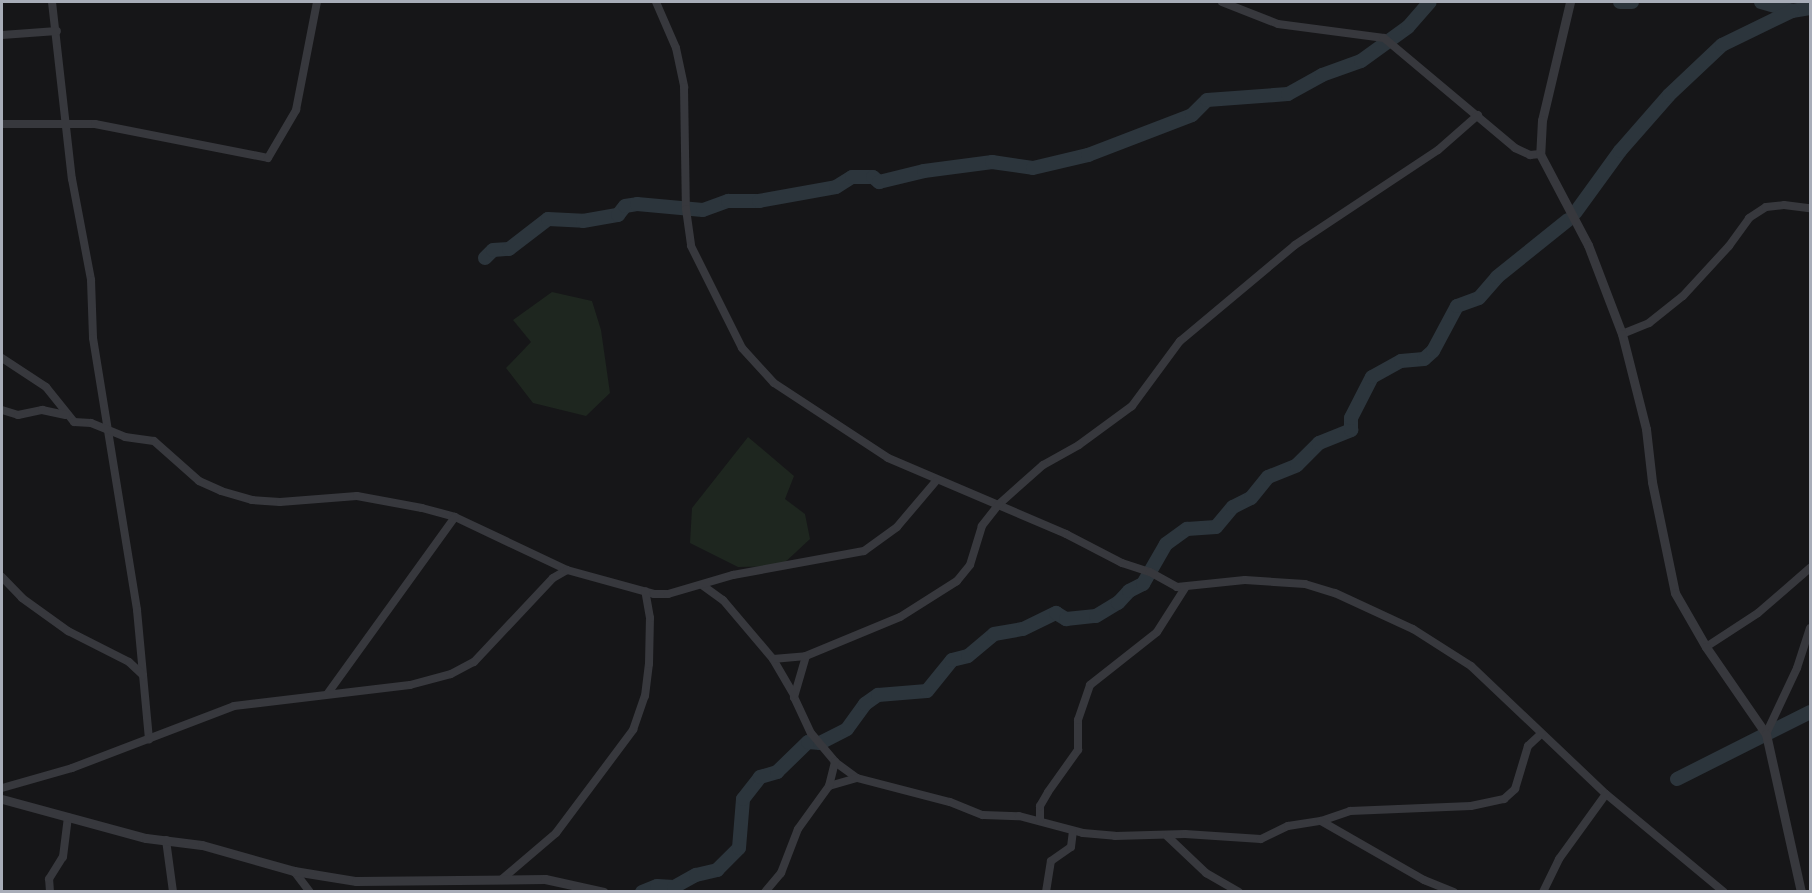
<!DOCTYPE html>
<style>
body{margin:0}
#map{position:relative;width:1812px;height:893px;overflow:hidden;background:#161618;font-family:"Source Sans 3",sans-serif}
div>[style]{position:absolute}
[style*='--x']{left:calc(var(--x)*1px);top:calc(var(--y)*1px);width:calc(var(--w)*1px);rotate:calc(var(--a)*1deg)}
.green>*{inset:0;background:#1e261f}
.river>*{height:14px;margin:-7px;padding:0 7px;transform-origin:7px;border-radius:7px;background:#2c353c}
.minor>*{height:8px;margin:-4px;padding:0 4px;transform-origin:4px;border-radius:4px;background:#37383d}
.tertiary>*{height:9px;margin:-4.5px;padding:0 4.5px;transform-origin:4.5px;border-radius:4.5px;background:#37383d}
span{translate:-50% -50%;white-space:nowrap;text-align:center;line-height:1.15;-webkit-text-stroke:4.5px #111113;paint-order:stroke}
.frame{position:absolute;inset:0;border:3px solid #a8adb8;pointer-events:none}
</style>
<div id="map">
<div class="green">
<div style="clip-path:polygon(552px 292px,592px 301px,601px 330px,610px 393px,586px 416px,533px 403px,506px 368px,531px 342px,513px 320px)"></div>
<div style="clip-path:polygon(748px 437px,794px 476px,785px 499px,805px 514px,810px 539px,781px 566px,738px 567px,690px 543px,692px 508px)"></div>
</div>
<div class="river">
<div style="--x:1620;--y:2;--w:12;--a:0"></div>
<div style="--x:1761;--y:2;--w:32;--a:16"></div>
<div style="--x:1792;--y:11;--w:18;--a:-9"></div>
<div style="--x:1575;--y:213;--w:77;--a:-54"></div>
<div style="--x:1620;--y:151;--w:74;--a:-48.8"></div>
<div style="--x:1669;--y:95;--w:73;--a:-43.3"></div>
<div style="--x:1722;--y:45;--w:78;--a:-25.9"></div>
<div style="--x:485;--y:258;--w:11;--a:-45"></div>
<div style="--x:493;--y:250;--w:16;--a:-4"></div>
<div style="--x:509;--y:249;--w:49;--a:-37.6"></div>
<div style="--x:548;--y:219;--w:35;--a:3"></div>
<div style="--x:583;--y:221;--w:36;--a:-10"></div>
<div style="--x:618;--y:215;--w:11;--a:-52"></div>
<div style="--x:625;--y:206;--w:12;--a:-9"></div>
<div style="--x:637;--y:204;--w:66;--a:5.2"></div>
<div style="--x:703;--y:210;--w:27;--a:-20"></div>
<div style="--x:728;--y:201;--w:31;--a:0"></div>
<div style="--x:759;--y:201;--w:78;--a:-10.3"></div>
<div style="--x:836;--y:187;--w:19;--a:-32"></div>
<div style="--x:852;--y:177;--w:21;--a:0"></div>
<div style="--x:873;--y:177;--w:8;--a:40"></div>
<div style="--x:879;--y:182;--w:46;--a:-13.7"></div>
<div style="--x:924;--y:171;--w:69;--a:-7.5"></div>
<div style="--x:992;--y:162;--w:41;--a:8.3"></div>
<div style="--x:1033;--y:168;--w:57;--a:-13.3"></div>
<div style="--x:1088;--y:155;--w:111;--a:-21"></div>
<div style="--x:1192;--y:115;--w:21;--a:-45"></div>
<div style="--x:1207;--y:100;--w:81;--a:-4.2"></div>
<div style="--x:1288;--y:94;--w:39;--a:-29"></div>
<div style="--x:1322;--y:75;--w:41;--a:-19.7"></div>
<div style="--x:1361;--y:61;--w:58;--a:-35.9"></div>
<div style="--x:1408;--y:27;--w:33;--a:-49"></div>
<div style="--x:1677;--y:779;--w:149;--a:-26.7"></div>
<div style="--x:642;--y:892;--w:16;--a:-22"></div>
<div style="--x:657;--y:886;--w:17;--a:3"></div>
<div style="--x:674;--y:887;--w:25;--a:-29"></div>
<div style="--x:696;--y:875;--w:22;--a:-13"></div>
<div style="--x:717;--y:870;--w:31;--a:-45"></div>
<div style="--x:739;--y:848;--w:49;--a:-85.3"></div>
<div style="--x:743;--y:799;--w:28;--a:-52"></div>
<div style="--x:760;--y:777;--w:18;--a:-16"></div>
<div style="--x:777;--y:772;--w:43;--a:-44.1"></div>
<div style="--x:808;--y:742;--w:12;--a:5"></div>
<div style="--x:820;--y:743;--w:30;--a:-27"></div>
<div style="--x:847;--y:729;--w:31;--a:-54"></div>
<div style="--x:865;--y:704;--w:16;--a:-35"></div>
<div style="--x:878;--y:695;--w:49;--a:-4.7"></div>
<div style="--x:927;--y:691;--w:40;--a:-51"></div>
<div style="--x:952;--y:660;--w:16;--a:-14"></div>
<div style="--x:968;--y:656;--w:34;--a:-40"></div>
<div style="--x:994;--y:634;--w:29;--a:-10"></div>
<div style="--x:1023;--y:629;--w:37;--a:-26"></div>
<div style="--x:1056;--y:613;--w:12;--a:31"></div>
<div style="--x:1066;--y:619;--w:30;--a:-6"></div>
<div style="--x:1096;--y:616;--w:26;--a:-31"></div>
<div style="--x:1118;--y:603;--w:16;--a:-47"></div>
<div style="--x:1129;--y:591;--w:16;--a:-27"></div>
<div style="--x:1143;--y:584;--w:46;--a:-60.1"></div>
<div style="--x:1166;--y:544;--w:26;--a:-36"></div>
<div style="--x:1187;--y:529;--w:29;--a:-4"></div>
<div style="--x:1216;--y:527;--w:26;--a:-50"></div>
<div style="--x:1233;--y:507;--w:20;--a:-27"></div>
<div style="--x:1251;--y:498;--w:27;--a:-51"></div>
<div style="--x:1268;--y:477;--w:31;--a:-22"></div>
<div style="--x:1297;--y:465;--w:31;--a:-45"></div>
<div style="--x:1319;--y:443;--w:35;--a:-22"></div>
<div style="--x:1351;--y:430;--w:12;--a:-90"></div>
<div style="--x:1351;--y:418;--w:46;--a:-62.9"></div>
<div style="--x:1372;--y:377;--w:33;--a:-29"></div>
<div style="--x:1401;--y:361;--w:23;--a:-5"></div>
<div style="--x:1424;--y:359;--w:12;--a:-42"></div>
<div style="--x:1433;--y:351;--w:51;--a:-61.9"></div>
<div style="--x:1457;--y:306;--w:23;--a:-20"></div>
<div style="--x:1479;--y:298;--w:28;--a:-49"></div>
<div style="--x:1497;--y:277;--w:91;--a:-38.8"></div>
</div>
<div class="minor">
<div style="--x:52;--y:2;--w:178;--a:83.6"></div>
<div style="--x:72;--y:179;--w:103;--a:79.3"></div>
<div style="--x:91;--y:280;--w:58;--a:88"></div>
<div style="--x:93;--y:338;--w:276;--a:80.8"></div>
<div style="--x:137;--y:610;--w:130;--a:84.7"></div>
<div style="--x:656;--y:2;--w:50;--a:66.5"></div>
<div style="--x:676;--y:48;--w:40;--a:78"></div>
<div style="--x:684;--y:87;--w:122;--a:89.1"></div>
<div style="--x:686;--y:209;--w:37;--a:82"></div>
<div style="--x:691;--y:246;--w:114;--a:63.4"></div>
<div style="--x:742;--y:348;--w:47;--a:47.6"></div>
<div style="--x:774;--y:383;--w:136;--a:33.3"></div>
<div style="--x:888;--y:458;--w:194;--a:23.1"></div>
<div style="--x:1066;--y:534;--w:63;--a:27.4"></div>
<div style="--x:1122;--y:563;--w:29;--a:18"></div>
<div style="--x:1150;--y:572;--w:31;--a:29"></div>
<div style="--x:1177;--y:587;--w:68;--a:-5.9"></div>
<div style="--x:1245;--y:580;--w:60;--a:3.8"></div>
<div style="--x:1305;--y:584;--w:31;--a:17"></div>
<div style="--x:1335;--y:593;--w:86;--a:24.8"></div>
<div style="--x:1413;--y:629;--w:69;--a:32.5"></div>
<div style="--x:1471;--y:666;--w:186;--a:43.5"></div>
<div style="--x:1606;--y:794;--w:153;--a:39.7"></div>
<div style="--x:1222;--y:2;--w:60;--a:21.4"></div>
<div style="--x:1278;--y:24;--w:107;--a:7.5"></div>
<div style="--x:1384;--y:38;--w:171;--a:40"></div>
<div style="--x:1515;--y:148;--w:17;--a:25"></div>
<div style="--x:1530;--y:155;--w:10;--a:-6"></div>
<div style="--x:2;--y:35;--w:55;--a:-4.2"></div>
<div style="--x:1478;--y:115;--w:53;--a:138.8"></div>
<div style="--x:1438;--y:150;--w:172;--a:146.4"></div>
<div style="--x:1295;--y:245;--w:150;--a:140.1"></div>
<div style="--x:1180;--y:341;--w:81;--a:126.4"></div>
<div style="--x:1132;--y:406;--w:66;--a:143.7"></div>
<div style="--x:1079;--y:445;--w:41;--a:150.9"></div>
<div style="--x:1043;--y:465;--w:59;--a:138.4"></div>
<div style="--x:999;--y:504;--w:28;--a:128"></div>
<div style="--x:982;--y:526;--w:41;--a:107.1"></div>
<div style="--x:970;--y:565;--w:21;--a:129"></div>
<div style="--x:957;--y:581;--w:67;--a:147.7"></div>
<div style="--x:900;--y:617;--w:102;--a:157.5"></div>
<div style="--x:806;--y:656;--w:43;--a:106.3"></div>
<div style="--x:794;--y:697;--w:40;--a:65"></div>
<div style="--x:811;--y:733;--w:38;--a:50"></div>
<div style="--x:835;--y:762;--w:27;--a:36"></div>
<div style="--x:857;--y:778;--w:96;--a:14.5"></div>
<div style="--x:950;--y:802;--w:35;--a:22"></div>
<div style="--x:983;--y:815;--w:36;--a:2"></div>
<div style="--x:1019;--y:816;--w:66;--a:14.9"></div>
<div style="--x:1083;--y:833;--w:32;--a:5"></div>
<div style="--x:1115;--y:836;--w:70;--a:-1.6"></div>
<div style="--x:1185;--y:834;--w:76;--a:3.8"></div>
<div style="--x:1261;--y:839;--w:30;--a:-26"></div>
<div style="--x:1288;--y:826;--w:33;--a:-9"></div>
<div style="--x:1321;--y:821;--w:31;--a:-19"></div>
<div style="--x:1350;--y:811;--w:121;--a:-2.4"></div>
<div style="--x:1471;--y:806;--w:34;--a:-12"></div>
<div style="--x:1504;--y:799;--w:15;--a:-42"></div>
<div style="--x:1515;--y:789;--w:45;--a:-73.2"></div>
<div style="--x:1528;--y:746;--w:18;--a:-43"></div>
<div style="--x:2;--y:124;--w:93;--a:0"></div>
<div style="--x:95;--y:124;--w:176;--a:11.1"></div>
<div style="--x:268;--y:158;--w:56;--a:-59.7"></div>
<div style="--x:296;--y:110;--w:110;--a:-79"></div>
<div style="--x:1622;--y:334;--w:29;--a:-22"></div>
<div style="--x:1649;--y:323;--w:43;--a:-38.5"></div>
<div style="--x:1683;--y:296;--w:68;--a:-47.4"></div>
<div style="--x:1729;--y:246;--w:34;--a:-54"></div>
<div style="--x:1749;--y:218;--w:20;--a:-33"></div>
<div style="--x:1766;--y:207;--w:18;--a:-6"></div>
<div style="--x:1784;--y:205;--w:26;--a:7"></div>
<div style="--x:2;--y:358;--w:53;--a:33.4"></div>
<div style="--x:46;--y:387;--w:45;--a:51.3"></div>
<div style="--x:74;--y:422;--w:17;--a:3"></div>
<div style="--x:91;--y:423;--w:37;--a:22"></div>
<div style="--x:125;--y:437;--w:29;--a:8"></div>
<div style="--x:154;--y:441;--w:60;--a:41.6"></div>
<div style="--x:199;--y:481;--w:24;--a:24"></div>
<div style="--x:221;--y:491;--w:32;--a:16"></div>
<div style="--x:252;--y:500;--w:28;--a:4"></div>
<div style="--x:280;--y:502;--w:77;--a:-4.5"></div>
<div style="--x:357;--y:496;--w:66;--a:10.5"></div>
<div style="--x:422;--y:508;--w:34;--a:15"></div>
<div style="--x:455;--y:517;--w:124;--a:25.3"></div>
<div style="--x:2;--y:410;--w:17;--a:17"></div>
<div style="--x:18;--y:415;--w:25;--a:-12"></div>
<div style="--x:42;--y:410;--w:24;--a:12"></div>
<div style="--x:2;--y:577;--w:29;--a:46"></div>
<div style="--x:22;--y:598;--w:57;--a:35.7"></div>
<div style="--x:68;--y:631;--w:68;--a:26.9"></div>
<div style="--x:129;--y:662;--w:19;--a:43"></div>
<div style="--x:702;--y:585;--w:26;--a:36"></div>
<div style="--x:723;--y:600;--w:77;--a:49.7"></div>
<div style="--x:1706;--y:647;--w:62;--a:-33.2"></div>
<div style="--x:1758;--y:613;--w:69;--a:-40.9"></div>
<div style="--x:328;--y:693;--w:217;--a:-54.2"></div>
<div style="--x:794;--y:695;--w:42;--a:-120.3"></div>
<div style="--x:773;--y:659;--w:33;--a:-5"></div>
<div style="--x:1766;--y:734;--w:73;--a:-64.8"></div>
<div style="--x:1797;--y:668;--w:42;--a:-72"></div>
<div style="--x:829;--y:786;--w:29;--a:-16"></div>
<div style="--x:2;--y:788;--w:73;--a:-15.9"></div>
<div style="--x:72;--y:768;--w:173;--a:-20.9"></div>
<div style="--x:234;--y:706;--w:177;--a:-6.8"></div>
<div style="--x:410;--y:685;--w:42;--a:-15"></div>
<div style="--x:451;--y:674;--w:26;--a:-28"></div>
<div style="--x:474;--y:662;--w:115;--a:-46.8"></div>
<div style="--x:553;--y:578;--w:16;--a:-30"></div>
<div style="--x:567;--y:570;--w:90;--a:15.4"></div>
<div style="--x:654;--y:594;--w:14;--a:0"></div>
<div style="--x:668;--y:594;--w:68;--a:-16.3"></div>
<div style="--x:733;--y:575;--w:133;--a:-10.4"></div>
<div style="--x:864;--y:551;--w:41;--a:-36"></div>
<div style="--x:897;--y:527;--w:60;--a:-49.7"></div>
<div style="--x:1040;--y:820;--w:14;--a:-90"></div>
<div style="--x:1040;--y:806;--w:16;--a:-60"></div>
<div style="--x:1048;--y:792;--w:52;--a:-54.5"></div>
<div style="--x:1078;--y:750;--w:30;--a:-90"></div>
<div style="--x:1078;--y:720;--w:37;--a:-71"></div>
<div style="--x:1090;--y:685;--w:85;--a:-38.3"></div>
<div style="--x:1157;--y:632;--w:52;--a:-57.5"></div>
<div style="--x:1321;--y:821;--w:119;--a:29.8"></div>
<div style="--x:1424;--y:880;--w:32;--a:22"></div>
<div style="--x:1167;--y:836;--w:54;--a:43.5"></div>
<div style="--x:1206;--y:873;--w:38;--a:30"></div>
<div style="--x:166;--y:840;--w:52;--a:82.3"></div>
<div style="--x:294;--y:871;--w:26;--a:53"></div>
<div style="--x:502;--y:879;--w:71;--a:-40.4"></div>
<div style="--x:556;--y:833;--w:129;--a:-53.2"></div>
<div style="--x:633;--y:730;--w:36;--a:-71"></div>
<div style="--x:645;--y:696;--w:32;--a:-83"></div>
<div style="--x:649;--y:664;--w:46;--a:-88.8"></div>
<div style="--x:650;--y:618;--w:27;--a:-100"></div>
<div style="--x:50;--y:892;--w:13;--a:-94"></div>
<div style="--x:49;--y:879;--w:26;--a:-58"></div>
<div style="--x:63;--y:857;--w:40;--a:-82.9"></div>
<div style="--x:765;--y:892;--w:25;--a:-50"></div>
<div style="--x:781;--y:873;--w:47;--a:-68.9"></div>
<div style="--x:798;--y:829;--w:53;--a:-54.2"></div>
<div style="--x:829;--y:786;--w:25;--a:-76"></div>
<div style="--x:1046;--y:892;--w:31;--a:-81"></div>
<div style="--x:1051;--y:861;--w:24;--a:-35"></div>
<div style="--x:1071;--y:847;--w:16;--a:-83"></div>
<div style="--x:1543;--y:892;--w:37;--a:-64"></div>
<div style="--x:1559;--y:859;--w:80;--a:-54.1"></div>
</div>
<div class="tertiary">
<div style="--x:1570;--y:2;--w:121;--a:103.3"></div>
<div style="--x:1542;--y:120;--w:34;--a:93"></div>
<div style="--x:1540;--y:154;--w:103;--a:62.2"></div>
<div style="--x:1588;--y:245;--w:95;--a:69.1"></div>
<div style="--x:1622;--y:334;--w:98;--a:75.8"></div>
<div style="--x:1646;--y:429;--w:53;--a:83.5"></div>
<div style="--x:1652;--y:482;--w:113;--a:78.3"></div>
<div style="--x:1675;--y:593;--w:62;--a:60.1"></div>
<div style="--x:1706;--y:647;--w:106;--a:55.4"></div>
<div style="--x:1766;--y:734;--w:162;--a:77.5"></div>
<div style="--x:2;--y:799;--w:149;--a:15.2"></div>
<div style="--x:146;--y:838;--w:56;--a:7.1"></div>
<div style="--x:202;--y:845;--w:96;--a:15.8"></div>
<div style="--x:294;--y:871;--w:63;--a:9.2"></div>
<div style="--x:356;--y:881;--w:189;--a:-0.6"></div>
<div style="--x:545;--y:879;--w:60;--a:12.4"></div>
</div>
<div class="frame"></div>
</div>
